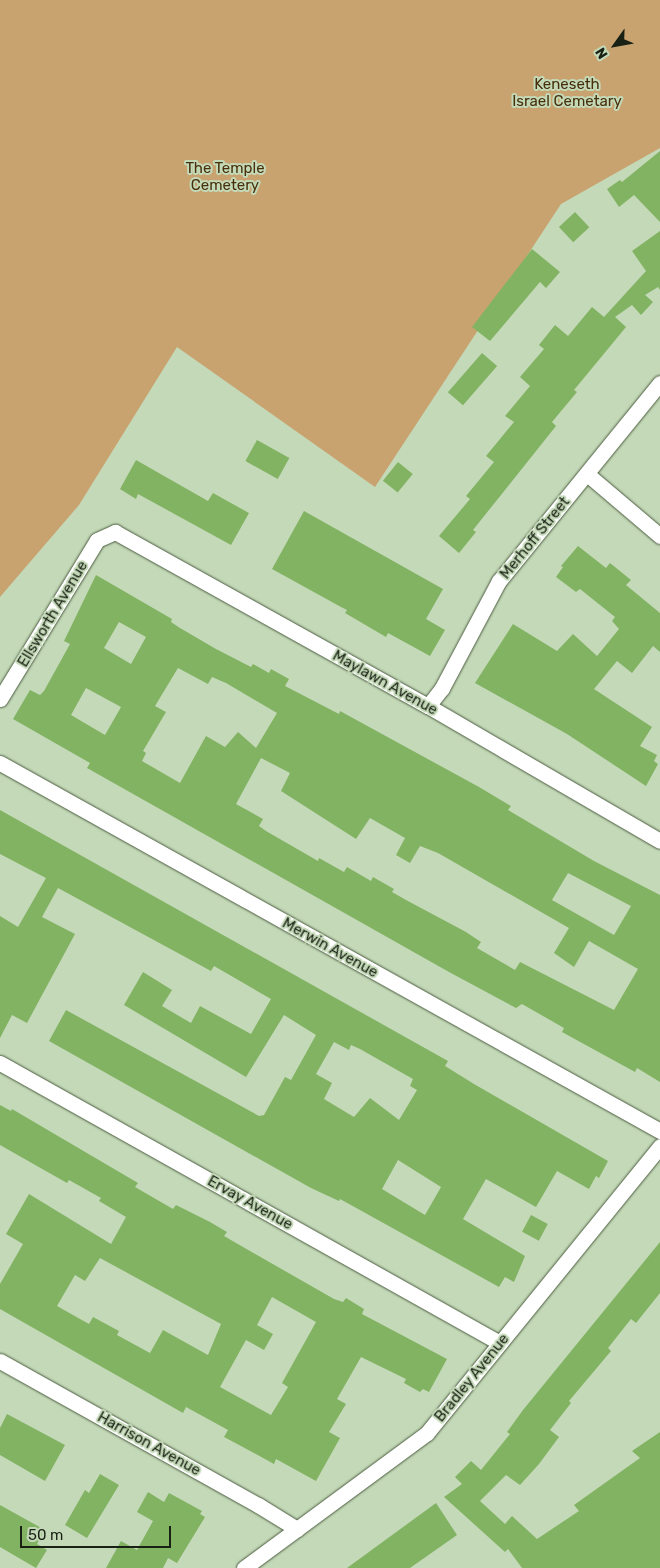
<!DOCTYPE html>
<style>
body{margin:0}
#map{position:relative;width:660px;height:1568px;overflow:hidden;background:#c4d9b8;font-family:Rubik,sans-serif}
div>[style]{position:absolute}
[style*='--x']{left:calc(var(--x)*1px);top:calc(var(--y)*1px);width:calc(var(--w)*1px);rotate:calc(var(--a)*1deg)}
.green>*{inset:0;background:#c8a370}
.building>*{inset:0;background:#82b363;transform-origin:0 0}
.roads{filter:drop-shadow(0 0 1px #4b5d40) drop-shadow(0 0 1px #4b5d40)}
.minor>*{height:15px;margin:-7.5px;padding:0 7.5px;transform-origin:7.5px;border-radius:7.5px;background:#fff}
span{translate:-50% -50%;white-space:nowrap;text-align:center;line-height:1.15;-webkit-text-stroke:4px #c4d9b8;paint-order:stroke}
.park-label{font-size:15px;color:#462f0a}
.street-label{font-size:15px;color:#192114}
.north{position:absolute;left:590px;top:20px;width:50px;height:50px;-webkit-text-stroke:4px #c4d9b8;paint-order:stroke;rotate:238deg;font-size:14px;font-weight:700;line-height:20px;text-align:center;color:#192114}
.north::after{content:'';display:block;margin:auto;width:18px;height:22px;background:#192114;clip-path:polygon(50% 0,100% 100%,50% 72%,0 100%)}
.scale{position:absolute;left:20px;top:1526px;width:151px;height:22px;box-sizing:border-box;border:2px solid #192114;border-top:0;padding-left:6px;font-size:15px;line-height:18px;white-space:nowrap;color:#192114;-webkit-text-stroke:4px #c4d9b8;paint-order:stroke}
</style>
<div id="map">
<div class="green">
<div style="clip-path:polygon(0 0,660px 0,660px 148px,561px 204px,375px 487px,177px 347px,79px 505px,0 597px)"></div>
</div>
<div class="building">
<div style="clip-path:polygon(660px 151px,660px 222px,634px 195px,619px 207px,607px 189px,620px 180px,622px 182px)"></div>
<div style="left:575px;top:212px;width:21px;height:22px;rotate:47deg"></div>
<div style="clip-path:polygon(660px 231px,660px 290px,658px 287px,645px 295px,653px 302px,641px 315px,632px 305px,615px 317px,626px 327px,574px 390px,577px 392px,552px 422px,556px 426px,473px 530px,476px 532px,459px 553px,439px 536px,470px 499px,466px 496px,494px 462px,486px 456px,514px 422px,505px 416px,530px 386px,520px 377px,544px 349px,539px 345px,555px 325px,568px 336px,592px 307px,604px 317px,646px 271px,632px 251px)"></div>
<div style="clip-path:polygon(532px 249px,560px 272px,546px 288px,540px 282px,490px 341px,472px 327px)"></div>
<div style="left:482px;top:353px;width:20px;height:52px;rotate:41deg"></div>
<div style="left:257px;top:440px;width:37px;height:24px;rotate:29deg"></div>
<div style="clip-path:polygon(136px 460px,208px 501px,213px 493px,249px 513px,231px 545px,138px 494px,136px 499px,120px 489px)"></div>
<div style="left:398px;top:462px;width:19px;height:24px;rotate:39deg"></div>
<div style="clip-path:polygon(304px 511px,443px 589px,426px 619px,445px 630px,430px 656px,388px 633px,386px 637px,345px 613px,347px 610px,341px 607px,272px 569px)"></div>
<div style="clip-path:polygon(578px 546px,606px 568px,610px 563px,631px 580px,626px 585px,660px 613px,660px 652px,653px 646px,632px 673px,617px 661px,594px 689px,652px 727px,640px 746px,657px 755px,654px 761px,658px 764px,646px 786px,567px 734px,475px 683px,513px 624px,557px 651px,573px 634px,597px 656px,619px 629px,612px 621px,615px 617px,580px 589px,576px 592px,556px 577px,563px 567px,561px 566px)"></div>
<div style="clip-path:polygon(evenodd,96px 575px,172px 619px,171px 622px,180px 628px,216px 649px,251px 667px,253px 664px,269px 673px,271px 669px,289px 679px,285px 686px,339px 714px,340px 711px,479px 787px,511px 806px,508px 810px,594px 861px,660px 895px,660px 1082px,637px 1068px,635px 1072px,562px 1032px,564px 1028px,522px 1004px,516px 1008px,449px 972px,87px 768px,90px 763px,13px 719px,30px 690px,40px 695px,44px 691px,70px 644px,64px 641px,96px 575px,119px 622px,146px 637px,131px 664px,104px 648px,119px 622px,96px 575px,178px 668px,208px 684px,212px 677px,226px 683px,277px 713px,256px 748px,238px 732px,225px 747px,206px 736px,180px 783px,142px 761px,146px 753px,143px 751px,166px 712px,155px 706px,178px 668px,96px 575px,86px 688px,121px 707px,105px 735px,71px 715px,86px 688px,96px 575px,261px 758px,290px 773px,281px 791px,356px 839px,370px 818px,405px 838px,396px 855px,410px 863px,420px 846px,438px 853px,569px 928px,554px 953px,574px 967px,589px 941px,638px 969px,614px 1010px,520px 962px,515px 970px,477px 948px,481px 942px,466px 932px,406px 900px,392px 892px,394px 889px,373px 877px,371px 881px,347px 867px,344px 872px,319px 858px,318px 861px,266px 831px,259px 826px,263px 819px,236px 804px,261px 758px,96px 575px,568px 873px,631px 906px,614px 935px,552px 900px,568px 873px)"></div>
<div style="clip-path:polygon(evenodd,0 810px,448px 1061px,445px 1066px,474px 1084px,608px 1161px,599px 1178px,596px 1176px,589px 1189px,557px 1171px,536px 1207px,486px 1179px,463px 1219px,525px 1256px,514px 1282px,505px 1277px,499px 1287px,340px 1199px,339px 1201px,311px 1188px,49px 1041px,66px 1010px,259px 1116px,264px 1115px,285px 1077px,291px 1080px,316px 1035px,284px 1015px,246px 1077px,124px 1005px,143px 972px,172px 990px,162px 1006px,191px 1023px,200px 1006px,251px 1034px,271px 999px,214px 966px,211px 971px,58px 888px,42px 917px,75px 934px,27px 1023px,12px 1015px,0 1038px,0 916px,18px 927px,46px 878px,0 854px,0 810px,334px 1042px,349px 1050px,351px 1045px,360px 1049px,413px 1079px,410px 1086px,417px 1090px,399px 1120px,370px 1098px,354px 1117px,324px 1099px,332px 1083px,316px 1074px,334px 1042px,0 810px,398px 1160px,441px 1187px,425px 1215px,382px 1189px,398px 1160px)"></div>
<div style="clip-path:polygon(evenodd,0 1105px,11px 1111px,12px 1109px,138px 1183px,135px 1187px,173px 1209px,176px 1205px,210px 1222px,227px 1232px,224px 1236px,264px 1259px,334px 1299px,343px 1302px,346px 1298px,364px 1309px,362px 1314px,447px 1359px,429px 1392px,423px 1389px,420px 1392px,404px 1383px,406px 1379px,361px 1357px,337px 1399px,346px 1404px,329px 1432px,340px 1438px,316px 1481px,276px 1459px,274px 1464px,241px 1446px,224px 1437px,228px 1430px,186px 1407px,183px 1413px,0 1309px,0 1284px,23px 1244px,6px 1234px,29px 1194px,111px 1244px,126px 1217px,99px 1201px,101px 1198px,69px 1180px,67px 1183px,0 1145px,0 1105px,100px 1258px,221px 1324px,208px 1355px,163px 1330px,150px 1353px,117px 1335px,119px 1331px,93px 1317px,89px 1324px,57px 1306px,75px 1275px,85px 1281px,100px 1258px,0 1105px,272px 1297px,316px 1322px,282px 1383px,288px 1387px,271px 1415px,220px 1387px,246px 1340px,264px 1350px,273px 1334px,257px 1325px,272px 1297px)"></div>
<div style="left:531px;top:1215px;width:19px;height:19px;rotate:28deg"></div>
<div style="clip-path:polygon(660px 1242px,660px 1293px,636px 1323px,631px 1319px,608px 1348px,611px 1351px,569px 1401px,571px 1403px,550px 1430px,559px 1437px,539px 1464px,520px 1485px,506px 1475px,480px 1501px,505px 1524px,512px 1516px,537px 1539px,579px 1511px,574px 1505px,640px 1458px,632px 1451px,660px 1432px,660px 1568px,522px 1568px,508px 1549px,505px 1552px,444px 1497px,462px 1484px,455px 1477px,471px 1461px,481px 1470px,510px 1434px,507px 1432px,523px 1410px)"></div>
<div style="clip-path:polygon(7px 1414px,65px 1445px,45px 1481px,0 1455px,0 1428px)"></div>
<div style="clip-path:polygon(100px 1474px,119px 1485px,87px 1538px,65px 1525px,85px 1490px,89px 1493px)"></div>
<div style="clip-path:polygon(148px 1492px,164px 1502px,169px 1493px,202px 1511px,200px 1514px,205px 1517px,177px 1563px,168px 1558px,163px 1568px,106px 1568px,121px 1541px,137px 1550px,153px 1521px,137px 1512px)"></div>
<div style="clip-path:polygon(436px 1503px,457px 1535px,410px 1568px,347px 1568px)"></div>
<div style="clip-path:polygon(0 1505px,45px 1530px,37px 1544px,47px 1550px,36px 1568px,0 1547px)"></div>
</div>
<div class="roads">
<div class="minor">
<div style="--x:587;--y:474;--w:96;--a:40.3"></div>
<div style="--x:0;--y:699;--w:186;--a:-58.6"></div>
<div style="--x:97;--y:540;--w:20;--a:-24"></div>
<div style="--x:115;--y:532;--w:358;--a:29.1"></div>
<div style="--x:428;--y:706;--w:268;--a:30.2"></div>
<div style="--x:428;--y:706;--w:23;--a:-52"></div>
<div style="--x:442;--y:688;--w:121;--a:-62"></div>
<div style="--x:499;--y:581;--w:255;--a:-50.9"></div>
<div style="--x:0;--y:763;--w:756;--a:29.14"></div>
<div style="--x:0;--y:1063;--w:573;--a:29.25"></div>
<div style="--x:0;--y:1361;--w:295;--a:29.2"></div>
<div style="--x:258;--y:1505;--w:46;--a:31.6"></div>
<div style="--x:244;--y:1568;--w:227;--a:-36.4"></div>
<div style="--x:427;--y:1433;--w:370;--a:-50.9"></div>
</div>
</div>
<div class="park-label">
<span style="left:567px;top:93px">Keneseth<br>Israel Cemetary</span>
<span style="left:225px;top:177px">The Temple<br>Cemetery</span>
</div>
<div class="street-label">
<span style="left:535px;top:538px;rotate:-51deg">Merhoff Street</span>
<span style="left:53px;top:614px;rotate:-59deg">Ellsworth Avenue</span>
<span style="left:385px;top:683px;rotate:29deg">Maylawn Avenue</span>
<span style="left:330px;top:948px;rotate:29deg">Merwin Avenue</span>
<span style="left:250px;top:1203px;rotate:29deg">Ervay Avenue</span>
<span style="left:472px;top:1378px;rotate:-51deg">Bradley Avenue</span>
<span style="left:149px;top:1444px;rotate:29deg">Harrison Avenue</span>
</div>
<div class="north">N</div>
<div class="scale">50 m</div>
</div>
